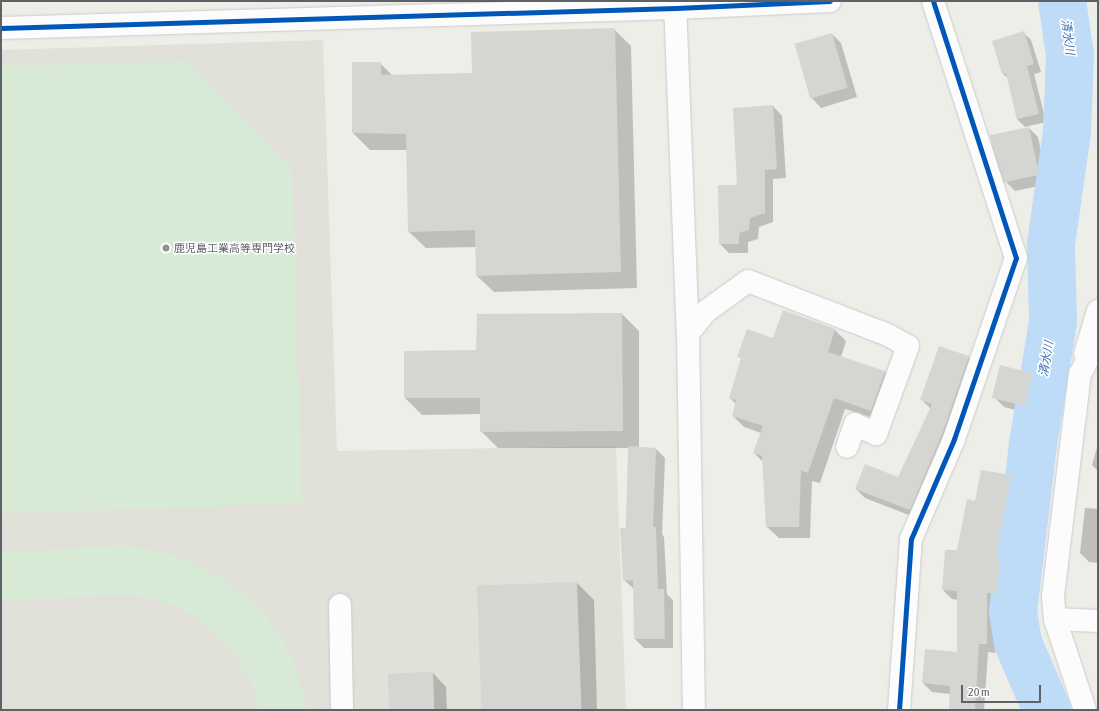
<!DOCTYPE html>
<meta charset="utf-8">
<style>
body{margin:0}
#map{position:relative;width:1099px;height:711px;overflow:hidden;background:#eeeee9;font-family:"Asap Condensed","Noto Sans JP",sans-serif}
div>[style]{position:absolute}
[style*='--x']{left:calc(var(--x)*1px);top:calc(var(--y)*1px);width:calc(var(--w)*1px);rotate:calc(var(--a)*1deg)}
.education>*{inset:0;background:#e1e0d9}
.green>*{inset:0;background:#d7ead6}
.shadow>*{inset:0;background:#0003}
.river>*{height:48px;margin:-24px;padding:0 24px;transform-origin:24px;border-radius:24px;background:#bedcf8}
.building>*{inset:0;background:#d5d5d2;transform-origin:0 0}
.roads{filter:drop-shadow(0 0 1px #cacaca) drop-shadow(0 0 1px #cacaca)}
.minor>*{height:22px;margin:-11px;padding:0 11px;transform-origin:11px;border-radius:11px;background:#fcfcfc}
.cycleway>*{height:5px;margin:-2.5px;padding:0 2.5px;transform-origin:2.5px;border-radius:2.5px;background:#0057b8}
.dots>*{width:11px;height:11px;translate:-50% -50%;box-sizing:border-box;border:2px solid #fff;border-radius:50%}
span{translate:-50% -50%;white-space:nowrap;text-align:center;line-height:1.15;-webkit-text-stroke:3px #fff;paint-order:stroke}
.poi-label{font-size:11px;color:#5e6267}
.left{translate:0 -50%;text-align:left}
.water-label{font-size:12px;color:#4474b2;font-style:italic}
.frame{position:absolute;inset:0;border:2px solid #5e6267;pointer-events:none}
.scale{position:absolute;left:961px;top:685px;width:80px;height:18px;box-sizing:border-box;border:2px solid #5e6267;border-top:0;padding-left:5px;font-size:12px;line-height:14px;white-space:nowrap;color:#5e6267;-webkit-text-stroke:3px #fff;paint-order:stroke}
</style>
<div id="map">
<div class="education">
<div style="clip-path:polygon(323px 40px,337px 451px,616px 446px,626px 710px,1px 710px,1px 50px)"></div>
</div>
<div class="green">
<div style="clip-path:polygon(187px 61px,292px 170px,302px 504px,1px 513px,1px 66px)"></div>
<div style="clip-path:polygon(121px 546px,150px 549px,177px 556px,226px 580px,247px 597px,266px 617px,282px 639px,294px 663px,307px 710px,260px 710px,254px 688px,230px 647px,194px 616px,174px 605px,151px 598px,127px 595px,1px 600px,1px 552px)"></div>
</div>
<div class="shadow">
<div style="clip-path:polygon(614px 29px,631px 46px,637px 288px,494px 292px,477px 276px,477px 247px,426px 248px,409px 232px,407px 150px,370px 150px,353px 133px,353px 63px,380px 63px,393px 76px,474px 74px)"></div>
<div style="clip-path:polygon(1023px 32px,1031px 40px,1041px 72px,1034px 74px,1046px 122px,1025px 127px,1017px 119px,1008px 78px,1003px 74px)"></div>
<div style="clip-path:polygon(832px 34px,841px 43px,857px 97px,821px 108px,812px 98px)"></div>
<div style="clip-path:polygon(773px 106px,782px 116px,786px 178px,773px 179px,773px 222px,759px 227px,758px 239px,748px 242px,748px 253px,729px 253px,720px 244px,738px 186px)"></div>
<div style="clip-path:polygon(1029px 128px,1038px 137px,1048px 184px,1015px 191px,1006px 182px)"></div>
<div style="clip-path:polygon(783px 312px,835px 330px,846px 341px,841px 357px,885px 372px,896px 384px,883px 421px,845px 409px,820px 483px,812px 481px,810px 538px,779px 538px,767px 527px,763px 462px,754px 453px,761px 433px,744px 427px,733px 416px,736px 404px,730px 398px,742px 360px,739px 356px,774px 339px)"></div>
<div style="clip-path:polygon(622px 314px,639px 331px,639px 448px,656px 449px,665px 458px,662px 534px,664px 537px,667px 594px,673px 600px,673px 648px,644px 648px,635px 639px,634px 589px,624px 580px,629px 448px,498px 448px,481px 431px,481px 414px,422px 415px,405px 398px,477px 351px)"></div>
<div style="clip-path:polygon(969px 357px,978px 366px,919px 519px,865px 498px,856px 489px,898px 478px,931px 409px,921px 399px)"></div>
<div style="clip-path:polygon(1032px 374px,1041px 383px,1033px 414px,1004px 407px,995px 398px)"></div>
<div style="clip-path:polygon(1098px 444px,1098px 471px,1092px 465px)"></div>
<div style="clip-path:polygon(1010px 476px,1020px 485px,1006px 561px,1008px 564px,1006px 603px,996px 602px,995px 653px,988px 652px,984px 710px,950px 710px,951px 694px,932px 692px,923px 683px,958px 653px,958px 600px,952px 599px,943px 590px,976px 502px)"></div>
<div style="clip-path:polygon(1085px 508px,1098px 509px,1098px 563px,1089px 562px,1080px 553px)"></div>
<div style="clip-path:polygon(577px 583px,594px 600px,597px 710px,482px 710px)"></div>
<div style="clip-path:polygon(433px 673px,446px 687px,447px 710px,390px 710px)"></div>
</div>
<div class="river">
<div style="--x:1047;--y:710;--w:73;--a:-113.4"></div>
<div style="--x:1018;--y:643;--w:31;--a:-99"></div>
<div style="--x:1013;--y:612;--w:169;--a:-83.2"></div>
<div style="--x:1033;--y:444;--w:124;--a:-80.7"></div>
<div style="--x:1053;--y:322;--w:78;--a:-91.5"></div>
<div style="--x:1051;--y:244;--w:113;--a:-81.9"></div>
<div style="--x:1067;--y:132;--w:77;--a:-87.8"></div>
<div style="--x:1070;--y:55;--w:55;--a:-98.4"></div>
</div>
<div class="building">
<div style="clip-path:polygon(615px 28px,621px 272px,476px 276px,475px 230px,408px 232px,406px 134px,352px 133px,352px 62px,381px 62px,381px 75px,472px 73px,471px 32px)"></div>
<div style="clip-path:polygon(1024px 31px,1034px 64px,1027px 66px,1039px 114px,1017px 119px,1006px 73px,1002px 74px,992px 41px)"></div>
<div style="left:832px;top:33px;width:57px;height:39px;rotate:74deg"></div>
<div style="clip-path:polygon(773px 105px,777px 169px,765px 170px,765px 213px,750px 218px,749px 230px,739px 233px,739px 244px,719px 244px,718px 185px,737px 185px,733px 108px)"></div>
<div style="left:1029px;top:127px;width:49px;height:40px;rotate:78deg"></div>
<div style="clip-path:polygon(783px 310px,835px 329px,828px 352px,885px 371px,871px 411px,834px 398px,808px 473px,801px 470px,799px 527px,766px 527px,762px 456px,753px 453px,763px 426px,732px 416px,736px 400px,729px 398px,741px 358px,737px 357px,747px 329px,773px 338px)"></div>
<div style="clip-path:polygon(622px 313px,623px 431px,480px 432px,480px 398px,404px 398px,404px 351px,476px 350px,477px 314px)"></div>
<div style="clip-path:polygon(939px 346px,969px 356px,942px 434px,910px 510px,855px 489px,865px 464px,898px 477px,932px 404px,920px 400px)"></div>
<div style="left:1000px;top:365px;width:34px;height:34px;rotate:14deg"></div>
<div style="clip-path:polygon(628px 446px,656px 448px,653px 527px,656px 527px,658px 589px,664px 589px,665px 639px,634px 639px,633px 580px,623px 581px,620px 528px,626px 528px)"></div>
<div style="clip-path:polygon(981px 470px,1011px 475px,997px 553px,1000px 553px,997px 594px,987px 593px,987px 644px,979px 644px,975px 710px,949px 710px,950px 686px,922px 683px,925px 649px,957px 652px,957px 591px,942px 590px,945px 550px,957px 550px,967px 499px,975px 501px)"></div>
<div style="left:577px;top:582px;width:128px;height:100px;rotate:88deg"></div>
<div style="left:433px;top:672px;width:38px;height:45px;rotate:88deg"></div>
</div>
<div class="roads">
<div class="minor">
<div style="--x:675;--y:1;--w:333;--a:87.8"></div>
<div style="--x:688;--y:334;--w:376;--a:89.1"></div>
<div style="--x:1;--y:28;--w:675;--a:-1.7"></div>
<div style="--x:676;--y:8;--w:154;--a:-2.6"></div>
<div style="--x:688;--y:334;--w:28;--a:-52"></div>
<div style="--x:705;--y:312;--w:53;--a:-35.8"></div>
<div style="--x:748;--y:281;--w:150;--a:21.1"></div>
<div style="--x:888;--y:335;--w:23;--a:29"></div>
<div style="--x:908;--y:346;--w:94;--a:110"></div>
<div style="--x:876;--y:434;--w:23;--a:-155"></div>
<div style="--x:855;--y:424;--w:24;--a:109"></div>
<div style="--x:1085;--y:354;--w:45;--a:-73.2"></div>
<div style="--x:340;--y:605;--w:105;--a:88.9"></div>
<div style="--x:1055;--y:619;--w:43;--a:2.7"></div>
<div style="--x:899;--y:710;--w:171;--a:-86"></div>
<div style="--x:911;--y:539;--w:109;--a:-66.7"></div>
<div style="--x:954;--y:439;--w:191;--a:-71.1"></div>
<div style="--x:1016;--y:258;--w:270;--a:-107.9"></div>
<div style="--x:1085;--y:710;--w:96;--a:-108.2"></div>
<div style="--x:1055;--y:619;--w:23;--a:-95"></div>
<div style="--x:1053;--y:596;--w:224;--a:-83.1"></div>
<div style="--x:1080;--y:374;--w:38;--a:-62"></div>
</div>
</div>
<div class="cycleway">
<div style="--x:1;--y:28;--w:675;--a:-1.7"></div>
<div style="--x:676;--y:8;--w:154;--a:-2.6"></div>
<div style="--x:899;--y:710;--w:171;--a:-86"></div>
<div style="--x:911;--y:539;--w:109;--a:-66.7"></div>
<div style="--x:954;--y:439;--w:191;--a:-71.1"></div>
<div style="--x:1016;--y:258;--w:270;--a:-107.9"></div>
</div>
<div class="dots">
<div style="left:166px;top:248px;background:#909394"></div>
</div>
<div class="poi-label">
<span class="left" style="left:174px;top:248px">鹿児島工業高等専門学校</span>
</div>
<div class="water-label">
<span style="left:1067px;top:37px;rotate:83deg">清水川</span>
<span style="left:1047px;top:359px;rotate:-80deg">清水川</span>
</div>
<div class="frame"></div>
<div class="scale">20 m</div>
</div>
